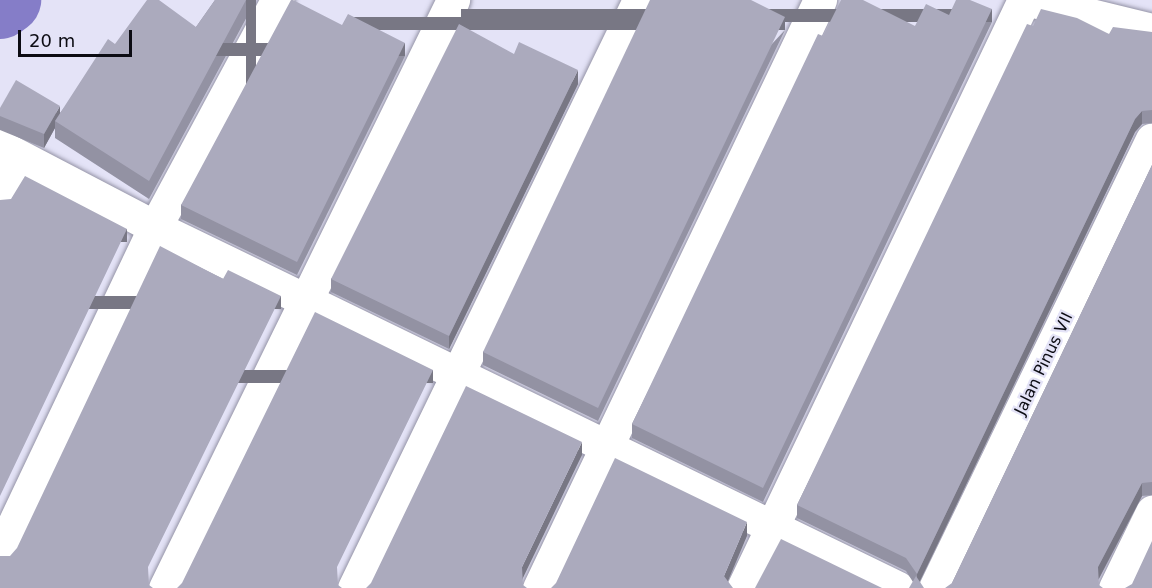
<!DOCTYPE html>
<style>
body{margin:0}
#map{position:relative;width:1152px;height:588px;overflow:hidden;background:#e4e3f7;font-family:"DejaVu Sans",sans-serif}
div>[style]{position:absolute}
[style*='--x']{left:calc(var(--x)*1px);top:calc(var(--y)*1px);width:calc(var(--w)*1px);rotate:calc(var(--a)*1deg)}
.river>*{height:68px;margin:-34px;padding:0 34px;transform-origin:34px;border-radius:34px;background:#857dc8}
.roads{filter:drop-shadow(0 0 2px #9392a5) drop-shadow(0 0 2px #9392a5)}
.minor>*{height:33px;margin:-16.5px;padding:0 16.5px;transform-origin:16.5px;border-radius:16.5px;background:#fff}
.wall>*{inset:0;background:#9392a3}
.shaded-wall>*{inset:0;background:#787784;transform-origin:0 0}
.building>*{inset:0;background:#abaabd}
span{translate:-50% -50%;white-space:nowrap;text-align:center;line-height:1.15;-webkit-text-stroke:4.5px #e4e3f7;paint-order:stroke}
.street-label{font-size:16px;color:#0c0c13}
.scale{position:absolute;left:18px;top:30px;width:114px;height:27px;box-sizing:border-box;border:3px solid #0c0c13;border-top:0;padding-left:8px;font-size:18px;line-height:21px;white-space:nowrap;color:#0c0c13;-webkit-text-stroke:4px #e4e3f7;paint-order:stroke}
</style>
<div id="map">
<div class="river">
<div style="--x:0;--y:5;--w:9;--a:-36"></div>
</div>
<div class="roads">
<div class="minor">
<div style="--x:1029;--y:0;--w:127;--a:13.7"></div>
<div style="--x:0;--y:146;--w:175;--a:27.6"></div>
<div style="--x:155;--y:227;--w:826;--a:25.91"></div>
<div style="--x:0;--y:197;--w:43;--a:-64"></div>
<div style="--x:0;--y:553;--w:361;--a:-64.6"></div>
<div style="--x:155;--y:227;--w:258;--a:-61.7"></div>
<div style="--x:165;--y:588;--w:655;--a:-63.9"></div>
<div style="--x:354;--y:588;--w:653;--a:-64.14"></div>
<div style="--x:539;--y:588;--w:652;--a:-64.46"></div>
<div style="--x:743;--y:588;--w:652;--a:-64.46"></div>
<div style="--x:935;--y:588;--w:498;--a:-64.2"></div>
<div style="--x:1115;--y:588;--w:85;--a:-64"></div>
</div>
</div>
<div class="wall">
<div style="clip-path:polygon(215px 0,256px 0,149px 199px,55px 138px,55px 128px,44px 148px,0 130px,0 108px,60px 113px,115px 44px,196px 27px)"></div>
<div style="clip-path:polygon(949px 15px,992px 22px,763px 502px,632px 438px,632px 424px,823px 36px,915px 26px)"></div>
<div style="clip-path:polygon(342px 25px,405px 56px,297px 275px,181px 219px,181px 205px)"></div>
<div style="clip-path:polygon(1033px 26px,1109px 34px,1152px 32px,1152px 123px,1142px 124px,1135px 132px,920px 581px,913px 582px,906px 571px,797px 518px,797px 505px)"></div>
<div style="clip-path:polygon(785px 30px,598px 421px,483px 365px,483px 352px)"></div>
<div style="clip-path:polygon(514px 54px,578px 84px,449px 349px,331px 292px,331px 279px)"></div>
<div style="clip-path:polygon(1152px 165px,1152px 495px,1142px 496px,1099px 579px,952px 583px)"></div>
</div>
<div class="shaded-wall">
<div style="left:246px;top:0;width:10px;height:205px"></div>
<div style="left:992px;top:9px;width:13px;height:531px;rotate:90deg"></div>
<div style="left:785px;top:17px;width:13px;height:433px;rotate:90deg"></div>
<div style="left:405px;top:43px;width:13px;height:244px;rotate:90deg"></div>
<div style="clip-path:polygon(578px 70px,578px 84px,449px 349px,449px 336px)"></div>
<div style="clip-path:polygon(60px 106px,60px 119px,55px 121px,55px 128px,44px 148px,44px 134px)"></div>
<div style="clip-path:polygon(1142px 111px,1142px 124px,1135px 132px,917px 587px,917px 574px,1135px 119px)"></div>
<div style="left:127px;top:229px;width:13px;height:296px;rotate:90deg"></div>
<div style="left:281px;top:296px;width:13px;height:302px;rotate:90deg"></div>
<div style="left:433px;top:370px;width:13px;height:219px;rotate:90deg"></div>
<div style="clip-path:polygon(582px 442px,582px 455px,522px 580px,522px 567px)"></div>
<div style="clip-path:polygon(1142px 483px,1142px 496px,1098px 580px,1098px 567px)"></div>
<div style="clip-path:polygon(747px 522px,747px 536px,725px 588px,724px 576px)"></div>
</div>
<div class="building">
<div style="clip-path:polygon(147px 0,159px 0,196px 27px,215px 0,246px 0,149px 181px,55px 121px,108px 39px,115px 44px)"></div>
<div style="clip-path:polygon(291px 0,293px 0,342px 25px,348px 14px,405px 43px,297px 262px,181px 205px)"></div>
<div style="clip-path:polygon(650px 0,751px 0,785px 17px,598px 408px,483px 352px)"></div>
<div style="clip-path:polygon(841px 0,863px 0,915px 26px,926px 4px,949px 15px,956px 0,970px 0,992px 9px,763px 488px,632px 424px,818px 34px,823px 36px)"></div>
<div style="clip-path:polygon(1041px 9px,1077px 18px,1109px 34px,1113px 27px,1152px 32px,1152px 110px,1142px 111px,1135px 119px,917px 574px,906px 558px,797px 505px,1027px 24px,1033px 26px)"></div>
<div style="clip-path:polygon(459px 24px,514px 54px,519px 42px,578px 70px,449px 336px,331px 279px)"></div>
<div style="clip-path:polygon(16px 80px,60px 106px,44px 134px,0 116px,0 108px)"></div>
<div style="clip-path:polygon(1152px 165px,1152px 482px,1142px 483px,1098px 567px,1099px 585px,1103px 588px,945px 588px,952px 583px)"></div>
<div style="clip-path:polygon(25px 176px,127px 229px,0 496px,0 200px,11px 199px)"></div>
<div style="clip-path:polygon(160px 246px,223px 279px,228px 270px,281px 296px,148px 567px,149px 585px,153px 588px,0 588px,0 556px,10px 556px,17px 548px)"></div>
<div style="clip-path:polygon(315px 312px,433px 370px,337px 567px,338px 585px,342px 588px,177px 588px,182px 583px)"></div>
<div style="clip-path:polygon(466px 386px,582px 442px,522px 567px,523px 585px,527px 588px,366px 588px,371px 583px)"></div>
<div style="clip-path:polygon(615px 458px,747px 522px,724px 576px,733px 588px,551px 588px,556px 583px)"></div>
<div style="clip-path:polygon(781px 539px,882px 588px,755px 588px)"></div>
<div style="clip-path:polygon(1152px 541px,1152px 588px,1125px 588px,1132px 584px)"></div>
<div style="clip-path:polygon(916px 576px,924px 588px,909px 588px)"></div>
</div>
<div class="street-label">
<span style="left:1044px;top:364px;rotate:-64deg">Jalan Pinus VII</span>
</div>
<div class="scale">20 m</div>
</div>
